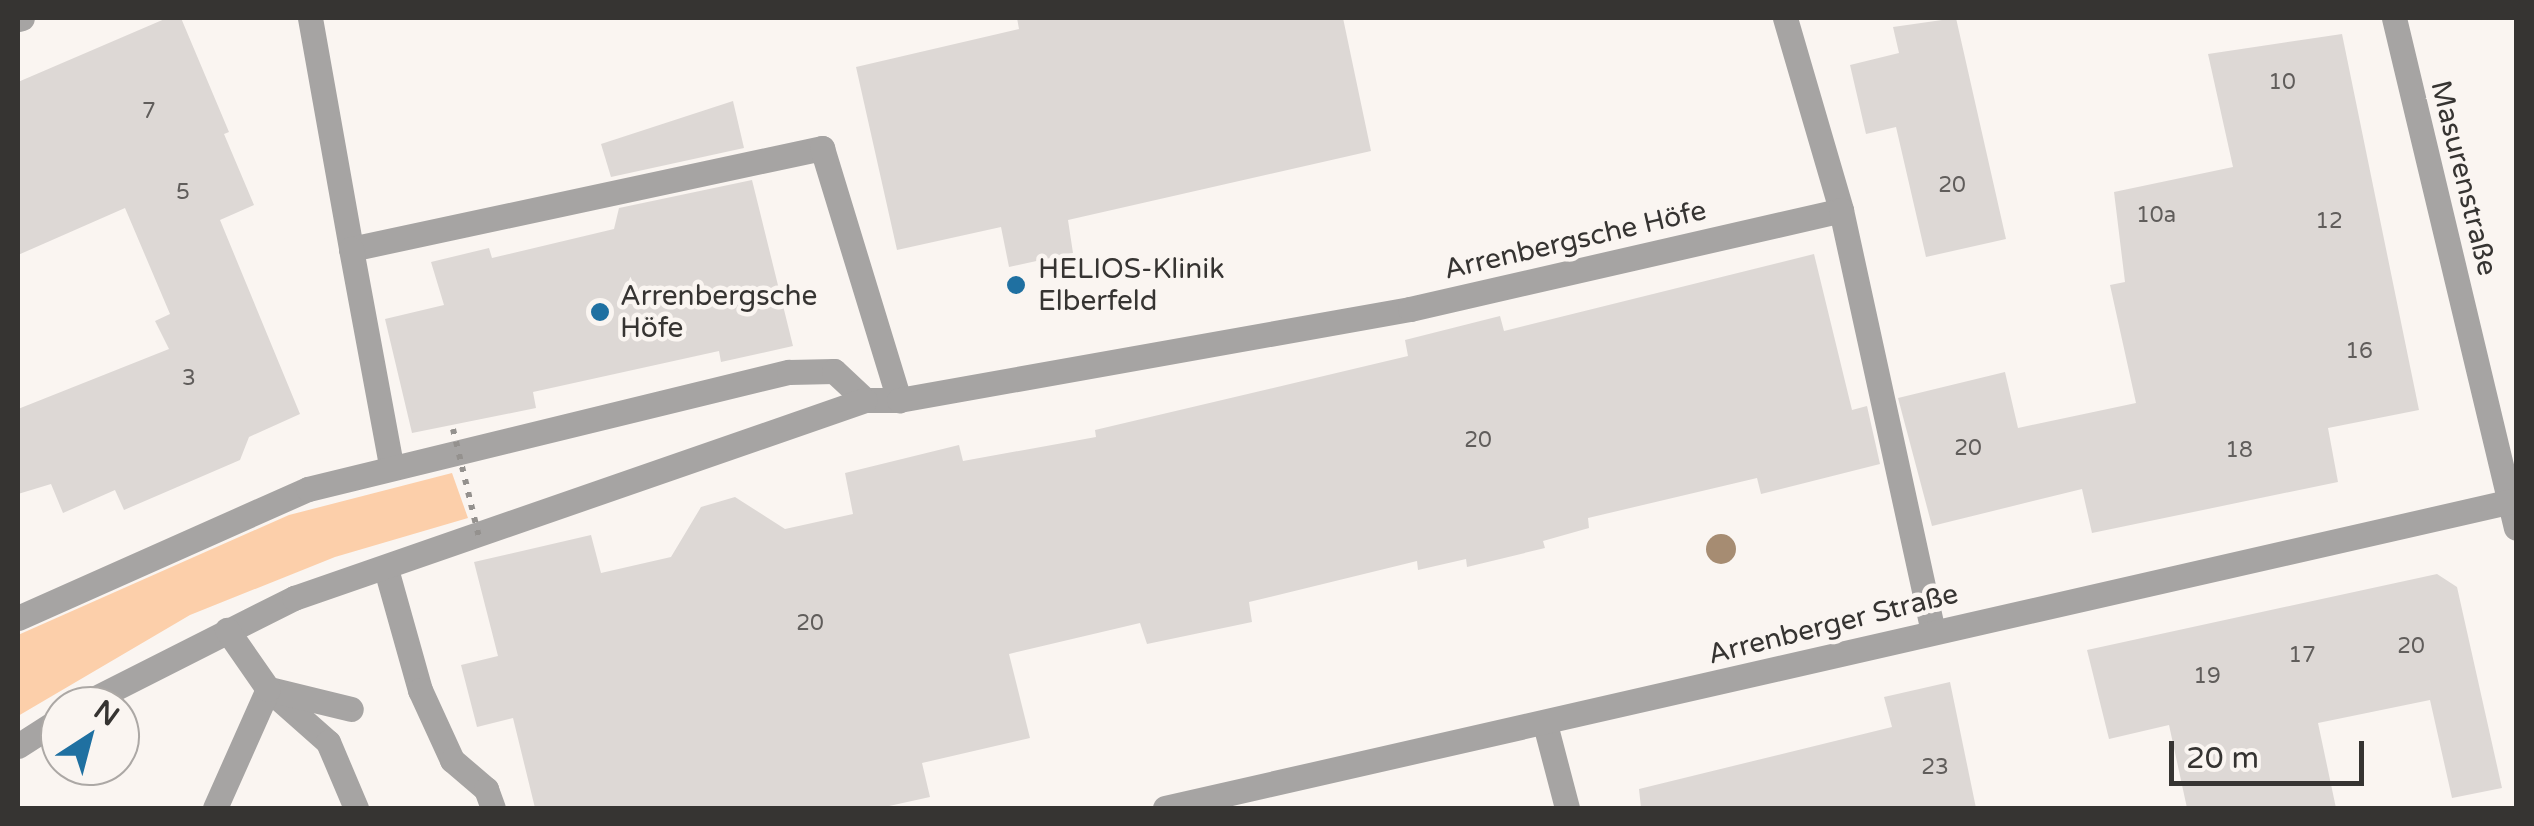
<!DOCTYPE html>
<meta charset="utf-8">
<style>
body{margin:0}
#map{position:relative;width:2534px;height:826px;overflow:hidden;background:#faf5f1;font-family:"Varela Round",sans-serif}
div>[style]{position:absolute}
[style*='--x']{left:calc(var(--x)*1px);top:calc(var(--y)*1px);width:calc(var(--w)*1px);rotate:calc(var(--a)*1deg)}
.green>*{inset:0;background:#fccfaa}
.building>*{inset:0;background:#ddd8d5}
.service>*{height:25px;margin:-12.5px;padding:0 12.5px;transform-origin:12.5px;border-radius:12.5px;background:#a6a4a3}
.minor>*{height:25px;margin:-12.5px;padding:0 12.5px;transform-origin:12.5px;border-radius:12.5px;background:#a6a4a3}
.path-bridge>*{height:6px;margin-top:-3px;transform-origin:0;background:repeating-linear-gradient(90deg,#94918e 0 5px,transparent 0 13px)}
.trees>*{width:30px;height:30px;margin:-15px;border-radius:50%;background:#a68c72}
.dots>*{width:28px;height:28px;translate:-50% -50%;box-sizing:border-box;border:5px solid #faf5f1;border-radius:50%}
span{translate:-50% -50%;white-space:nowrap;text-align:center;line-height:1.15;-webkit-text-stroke:9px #faf5f1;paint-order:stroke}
.number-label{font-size:22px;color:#605d5b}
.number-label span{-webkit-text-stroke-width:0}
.street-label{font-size:28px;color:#363432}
.poi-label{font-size:28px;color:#363432}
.left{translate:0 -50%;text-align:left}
.frame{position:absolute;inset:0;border:20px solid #363432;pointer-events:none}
.north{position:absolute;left:40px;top:686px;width:100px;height:100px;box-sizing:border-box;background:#faf5f1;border:2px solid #aca8a5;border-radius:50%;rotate:36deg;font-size:28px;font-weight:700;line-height:40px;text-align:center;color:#363432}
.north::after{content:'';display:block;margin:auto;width:35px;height:45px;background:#1f70a1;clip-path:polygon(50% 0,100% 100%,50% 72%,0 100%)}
.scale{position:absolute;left:2169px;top:741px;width:195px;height:45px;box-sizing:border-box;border:5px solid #363432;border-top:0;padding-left:12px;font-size:30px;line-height:35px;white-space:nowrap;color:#363432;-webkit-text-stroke:8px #faf5f1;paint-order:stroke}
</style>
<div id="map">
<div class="green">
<div style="clip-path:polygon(452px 473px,468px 518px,335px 557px,190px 615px,18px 716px,18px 635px,289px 515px)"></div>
</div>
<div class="building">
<div style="clip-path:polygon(167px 18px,181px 18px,229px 132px,224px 134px,254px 205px,220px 220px,300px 414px,249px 437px,240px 460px,124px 510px,115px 490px,63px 513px,51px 484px,18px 494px,18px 409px,169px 349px,155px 321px,170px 314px,125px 208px,18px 255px,18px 82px)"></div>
<div style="clip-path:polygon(1017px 18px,1343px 18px,1371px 151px,1068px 220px,1073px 253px,1009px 267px,1001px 227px,897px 250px,856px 67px,1019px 29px)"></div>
<div style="clip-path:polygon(1956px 18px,2006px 239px,1926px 257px,1896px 127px,1866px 134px,1850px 65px,1899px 53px,1893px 27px)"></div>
<div style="clip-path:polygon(2342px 34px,2419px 410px,2328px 428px,2338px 482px,2092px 533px,2082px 489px,1932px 526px,1898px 398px,2005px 372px,2018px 428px,2136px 403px,2110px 285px,2125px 282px,2114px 192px,2233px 167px,2208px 54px)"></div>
<div style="clip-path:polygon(733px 101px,744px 148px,611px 177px,601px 144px)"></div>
<div style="clip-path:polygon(752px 180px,793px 346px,721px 362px,719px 351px,533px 392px,536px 408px,412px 433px,385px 319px,444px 305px,431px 262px,489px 248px,492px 258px,614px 229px,619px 208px)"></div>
<div style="clip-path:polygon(1814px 254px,1852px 410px,1867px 406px,1880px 464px,1761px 494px,1757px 478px,1588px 518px,1589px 528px,1543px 541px,1545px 548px,1467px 567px,1466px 559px,1418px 570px,1417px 561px,1249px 602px,1252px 622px,1147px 644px,1140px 623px,1009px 654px,1030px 738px,922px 763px,930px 797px,880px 808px,535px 808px,513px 718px,477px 727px,461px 665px,498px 656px,474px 562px,591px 535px,601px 573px,671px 557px,701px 507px,735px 497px,785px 529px,853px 514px,845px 473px,959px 445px,963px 461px,1096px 437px,1095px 430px,1408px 356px,1405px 340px,1500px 316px,1504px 331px)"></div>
<div style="clip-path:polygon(2437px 574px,2457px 587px,2502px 788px,2452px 798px,2430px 700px,2318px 723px,2336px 808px,2187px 808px,2169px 725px,2109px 739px,2087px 650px)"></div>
<div style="clip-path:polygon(1950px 682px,1976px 808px,1641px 808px,1639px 789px,1892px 727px,1884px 697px)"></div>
</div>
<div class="service">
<div style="--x:310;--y:18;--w:235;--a:79.9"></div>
<div style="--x:351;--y:249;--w:482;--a:-12.1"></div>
<div style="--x:822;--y:148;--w:264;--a:73"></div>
<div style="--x:1785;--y:18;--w:200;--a:73.7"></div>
<div style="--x:351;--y:249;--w:220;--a:79.5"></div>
<div style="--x:386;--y:569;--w:126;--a:74.3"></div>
<div style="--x:420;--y:690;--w:77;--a:65.4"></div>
<div style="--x:452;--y:760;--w:45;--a:40.5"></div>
<div style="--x:486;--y:789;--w:20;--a:70"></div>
<div style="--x:18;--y:618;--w:317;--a:-24"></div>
<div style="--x:308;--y:489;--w:495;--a:-13.7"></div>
<div style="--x:789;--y:372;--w:45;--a:-1.3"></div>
<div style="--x:834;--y:371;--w:42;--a:43.1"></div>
<div style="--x:865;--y:400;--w:34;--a:0"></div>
<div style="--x:899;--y:400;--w:519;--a:-10.1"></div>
<div style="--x:1410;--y:309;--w:442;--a:-12.9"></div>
<div style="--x:1841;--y:210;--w:429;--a:77.7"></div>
<div style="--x:268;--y:689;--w:80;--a:41.5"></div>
<div style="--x:328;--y:742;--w:72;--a:67"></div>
<div style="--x:273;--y:690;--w:80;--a:13.7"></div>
<div style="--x:80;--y:706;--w:240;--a:-26.8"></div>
<div style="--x:294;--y:598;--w:604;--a:-19.12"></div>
<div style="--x:18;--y:746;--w:50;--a:-32.7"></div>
<div style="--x:215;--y:808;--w:130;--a:-66"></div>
<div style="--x:268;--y:689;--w:72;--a:-124.8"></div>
</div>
<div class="minor">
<div style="--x:2394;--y:18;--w:524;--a:76.55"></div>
<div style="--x:18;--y:19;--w:4;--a:-14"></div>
<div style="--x:1545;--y:724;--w:87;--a:75.3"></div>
<div style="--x:1165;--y:808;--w:1386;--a:-12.84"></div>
</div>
<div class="path-bridge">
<div style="--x:453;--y:429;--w:111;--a:76.5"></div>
</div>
<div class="trees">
<div style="left:1721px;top:549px"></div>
</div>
<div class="dots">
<div style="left:1016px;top:285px;background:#1f70a1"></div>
<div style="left:600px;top:312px;background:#1f70a1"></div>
</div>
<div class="number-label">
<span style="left:2282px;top:83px">10</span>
<span style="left:149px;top:112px">7</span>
<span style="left:1952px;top:186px">20</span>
<span style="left:183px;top:193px">5</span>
<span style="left:2156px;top:216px">10a</span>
<span style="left:2329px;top:222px">12</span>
<span style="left:2359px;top:352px">16</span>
<span style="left:189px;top:379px">3</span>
<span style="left:1478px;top:441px">20</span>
<span style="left:1968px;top:449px">20</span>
<span style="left:2239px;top:451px">18</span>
<span style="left:810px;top:624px">20</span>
<span style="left:2411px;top:647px">20</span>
<span style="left:2302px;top:656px">17</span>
<span style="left:2207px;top:677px">19</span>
<span style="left:1935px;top:768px">23</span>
</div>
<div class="street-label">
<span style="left:2464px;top:178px;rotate:76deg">Masurenstraße</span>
<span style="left:1575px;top:240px;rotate:-13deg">Arrenbergsche Höfe</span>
<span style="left:1833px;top:624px;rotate:-14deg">Arrenberger Straße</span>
</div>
<div class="poi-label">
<span class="left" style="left:1038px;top:285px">HELIOS-Klinik<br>Elberfeld</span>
<span class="left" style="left:620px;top:312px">Arrenbergsche<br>Höfe</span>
</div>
<div class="frame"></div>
<div class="north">N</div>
<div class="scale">20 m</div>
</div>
